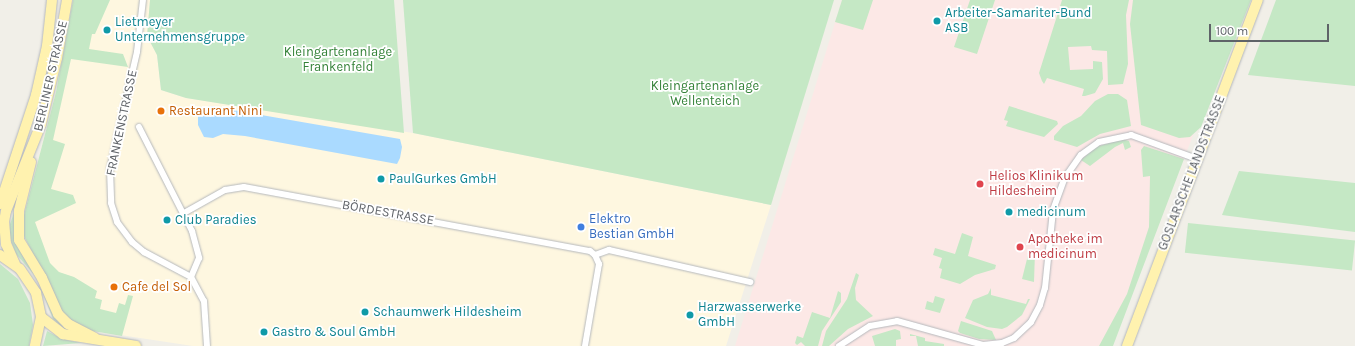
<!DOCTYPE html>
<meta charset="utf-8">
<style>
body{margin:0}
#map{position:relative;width:1355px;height:346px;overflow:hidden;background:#f1efe8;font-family:Karla,sans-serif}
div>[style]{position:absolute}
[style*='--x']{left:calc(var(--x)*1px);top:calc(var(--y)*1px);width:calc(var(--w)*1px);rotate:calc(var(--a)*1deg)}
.commercial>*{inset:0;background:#fef7e0}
.medical>*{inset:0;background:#fce8e6}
.green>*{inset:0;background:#c5e8c5;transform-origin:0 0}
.water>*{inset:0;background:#aadaff}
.roads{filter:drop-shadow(0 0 1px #b5b8bc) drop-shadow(0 0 1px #b5b8bc)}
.minor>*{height:6px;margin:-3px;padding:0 3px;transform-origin:3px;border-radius:3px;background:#fff}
.primary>*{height:10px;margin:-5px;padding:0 5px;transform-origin:5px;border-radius:5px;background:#fff2af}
.dots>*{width:11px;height:11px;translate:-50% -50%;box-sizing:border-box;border:2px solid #fff;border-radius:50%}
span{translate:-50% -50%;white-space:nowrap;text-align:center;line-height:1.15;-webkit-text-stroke:3.5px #fff;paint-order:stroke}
.culture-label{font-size:13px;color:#0d838f}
.left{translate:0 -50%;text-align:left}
.park-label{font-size:13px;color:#348238}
.street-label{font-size:13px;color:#5f6368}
.food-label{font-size:13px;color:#c56008}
.health-label{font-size:13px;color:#be3a42}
.shop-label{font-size:13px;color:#366cbe}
.scale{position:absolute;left:1209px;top:24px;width:120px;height:18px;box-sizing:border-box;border:2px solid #5f6368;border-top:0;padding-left:5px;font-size:12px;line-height:14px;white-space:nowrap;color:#5f6368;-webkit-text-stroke:3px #fff;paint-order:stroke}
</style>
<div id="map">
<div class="commercial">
<div style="clip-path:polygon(73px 0,150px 0,147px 36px,157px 55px,161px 90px,186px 98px,413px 133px,771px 205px,726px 346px,193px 346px,87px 330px,77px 325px,24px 215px,56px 92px)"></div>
</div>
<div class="medical">
<div style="clip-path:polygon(842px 0,1245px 0,1112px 346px,735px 346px)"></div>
</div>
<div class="green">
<div style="clip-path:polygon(73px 0,110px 0,95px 34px,92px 34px,89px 49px,123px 54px,128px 67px,71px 59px,53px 140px,65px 144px,51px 189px,73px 195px,76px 203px,35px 222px,50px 263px,59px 272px,74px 277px,97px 291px,95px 298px,102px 300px,100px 309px,116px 313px,119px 303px,125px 305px,128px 295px,133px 296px,122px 336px,87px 330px,64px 315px,23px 234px,24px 215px,56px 92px)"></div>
<div style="clip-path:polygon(150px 0,394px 0,404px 133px,186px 98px,161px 90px,157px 55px,147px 36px)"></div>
<div style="clip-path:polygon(403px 0,834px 0,771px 205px,413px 133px)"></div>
<div style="clip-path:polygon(842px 0,873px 0,863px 30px,835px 22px)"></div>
<div style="clip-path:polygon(970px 0,995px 0,977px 54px,954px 47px)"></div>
<div style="clip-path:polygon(1062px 0,1129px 0,1126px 15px,1128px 64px,1123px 84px,1108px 85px,1107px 51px,1092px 50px,1091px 46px,1068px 47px,1070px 70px,1093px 69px,1093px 61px,1102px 62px,1103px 79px,1095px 93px,1085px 96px,1082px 96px,1084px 89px,1047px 78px,1044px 84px,1042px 81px,1039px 73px)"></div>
<div style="clip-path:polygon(1133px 0,1251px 0,1201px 127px,1190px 137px,1179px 138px,1141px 125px,1130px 24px)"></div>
<div style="clip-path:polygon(1276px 0,1355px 0,1355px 86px,1248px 75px)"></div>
<div style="clip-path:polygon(1108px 94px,1118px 94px,1127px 100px,1131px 126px,1100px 134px,1077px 147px,1054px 140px,1054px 136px,1063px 126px,1081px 116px,1095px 101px)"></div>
<div style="clip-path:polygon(1009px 106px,1057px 121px,1058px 124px,1044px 137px,1006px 126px,1008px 121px,1004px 120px)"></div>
<div style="clip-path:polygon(1122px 139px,1129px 141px,1131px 147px,1125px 150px,1123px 143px,1115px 147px,1090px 166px,1081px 160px,1096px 147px)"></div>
<div style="clip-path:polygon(1144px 146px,1184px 159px,1113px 346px,1099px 346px,1127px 294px,1149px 227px,1150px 176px,1143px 177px,1141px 150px)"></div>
<div style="clip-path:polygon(1239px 171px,1355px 183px,1355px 232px,1222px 215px)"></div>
<div style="clip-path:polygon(22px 190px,15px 220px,52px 309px,79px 333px,66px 330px,53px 319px,37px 278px,16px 254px,10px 238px,10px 224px)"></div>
<div style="left:1188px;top:223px;width:168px;height:30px;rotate:6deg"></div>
<div style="clip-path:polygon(962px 233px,973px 237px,968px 256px,996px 265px,995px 269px,975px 275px,960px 284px,940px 278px,942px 269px,939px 268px,942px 258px,933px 255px,935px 248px,955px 254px)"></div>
<div style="clip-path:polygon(1033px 249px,1035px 252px,1034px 282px,1022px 279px,1029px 251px)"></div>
<div style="clip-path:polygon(0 264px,18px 279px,30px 303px,33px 325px,29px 346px,0 346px)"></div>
<div style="clip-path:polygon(856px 273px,859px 275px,855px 288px,856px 300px,873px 316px,848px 329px,829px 346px,822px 346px,826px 331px,847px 299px)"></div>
<div style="clip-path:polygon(991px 288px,991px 295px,1026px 304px,1028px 299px,1030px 299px,1022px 315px,1007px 327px,1002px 329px,987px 327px,965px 318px,973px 300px,988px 294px)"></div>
<div style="clip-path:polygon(838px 291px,841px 293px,841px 302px,822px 331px,818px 346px,805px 346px,801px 342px,797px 345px,795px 343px,797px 336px,803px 338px,812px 312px,830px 318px)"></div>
<div style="clip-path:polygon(935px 296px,945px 299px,940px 313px,925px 309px,927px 301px,933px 303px)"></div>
<div style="clip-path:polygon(961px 321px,992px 331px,996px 340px,979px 339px,960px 333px,958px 331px)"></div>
<div style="clip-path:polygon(895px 329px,900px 331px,901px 339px,896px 340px,896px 346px,875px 346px,872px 336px)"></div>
<div style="clip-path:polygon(47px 331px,62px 339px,81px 343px,43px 346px)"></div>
<div style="clip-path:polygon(910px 334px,925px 338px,925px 341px,944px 344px,944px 346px,918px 346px,916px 336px,910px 336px)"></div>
</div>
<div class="water">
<div style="clip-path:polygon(210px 106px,400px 139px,402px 147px,400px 158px,397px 164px,245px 136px,223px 134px,213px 138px,204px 137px,198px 125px,198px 114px,202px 109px)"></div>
</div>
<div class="roads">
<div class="minor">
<div style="--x:143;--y:0;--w:52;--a:96.6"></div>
<div style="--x:137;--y:52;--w:120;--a:103"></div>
<div style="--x:110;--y:169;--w:34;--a:88"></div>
<div style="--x:111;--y:203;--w:20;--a:72"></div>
<div style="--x:117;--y:222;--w:25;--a:53"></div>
<div style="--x:132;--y:242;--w:16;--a:40"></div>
<div style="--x:144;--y:252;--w:53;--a:28"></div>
<div style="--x:191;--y:277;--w:27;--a:62"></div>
<div style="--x:204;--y:301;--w:45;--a:86.2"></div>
<div style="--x:139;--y:127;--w:117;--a:63"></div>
<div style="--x:192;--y:231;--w:28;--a:75"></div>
<div style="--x:199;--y:258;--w:21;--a:113"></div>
<div style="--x:184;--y:213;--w:47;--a:-29.3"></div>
<div style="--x:225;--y:190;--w:19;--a:-9"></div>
<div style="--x:244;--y:187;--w:352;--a:10.5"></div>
<div style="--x:590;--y:251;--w:6;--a:39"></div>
<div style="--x:595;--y:255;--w:10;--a:66"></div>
<div style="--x:599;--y:264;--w:83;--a:99.7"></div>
<div style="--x:595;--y:255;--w:15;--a:-20"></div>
<div style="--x:609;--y:250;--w:145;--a:12.8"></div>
<div style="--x:839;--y:346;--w:37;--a:-33"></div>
<div style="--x:870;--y:326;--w:27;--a:-10"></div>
<div style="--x:897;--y:321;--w:89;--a:15.6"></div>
<div style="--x:983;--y:345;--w:19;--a:-6"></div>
<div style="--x:1002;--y:343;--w:13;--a:-23"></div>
<div style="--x:1014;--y:338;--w:23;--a:-43"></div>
<div style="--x:1031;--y:322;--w:19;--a:-62"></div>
<div style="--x:1040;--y:305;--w:18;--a:-74"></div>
<div style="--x:1045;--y:288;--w:78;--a:-84.1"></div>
<div style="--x:1053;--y:210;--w:33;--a:-70"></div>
<div style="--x:1064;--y:179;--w:29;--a:-55"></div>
<div style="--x:1081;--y:155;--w:22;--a:-36"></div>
<div style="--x:1099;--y:142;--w:33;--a:-12"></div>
<div style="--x:1131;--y:135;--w:70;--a:20"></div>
</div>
<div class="primary">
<div style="--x:31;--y:162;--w:50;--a:103.8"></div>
<div style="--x:19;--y:211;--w:29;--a:90"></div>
<div style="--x:19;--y:240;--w:44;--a:58.8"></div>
<div style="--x:42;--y:278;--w:39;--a:66"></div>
<div style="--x:58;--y:314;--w:14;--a:45"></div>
<div style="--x:68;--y:324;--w:30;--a:27"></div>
<div style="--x:0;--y:204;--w:115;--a:-71.7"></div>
<div style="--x:36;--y:95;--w:50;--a:-77.3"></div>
<div style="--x:47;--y:46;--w:46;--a:-83.8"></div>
<div style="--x:0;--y:255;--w:24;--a:35"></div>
<div style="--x:20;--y:269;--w:29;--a:56"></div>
<div style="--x:36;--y:293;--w:25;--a:78"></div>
<div style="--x:41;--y:317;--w:30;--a:102"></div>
<div style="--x:15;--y:264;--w:22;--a:-114"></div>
<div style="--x:6;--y:244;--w:22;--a:-95"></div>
<div style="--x:4;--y:222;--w:11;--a:-80"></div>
<div style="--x:6;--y:211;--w:94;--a:-68.1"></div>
<div style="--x:41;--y:124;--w:68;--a:-76.4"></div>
<div style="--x:57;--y:58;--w:59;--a:-80.2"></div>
<div style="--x:41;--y:317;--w:28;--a:38"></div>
<div style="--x:63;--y:334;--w:74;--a:9.3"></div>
<div style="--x:1127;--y:346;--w:370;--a:-69.3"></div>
</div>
</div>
<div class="dots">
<div style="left:937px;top:21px;background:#0f9aa8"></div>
<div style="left:107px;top:30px;background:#0f9aa8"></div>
<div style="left:161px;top:111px;background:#e8710a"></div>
<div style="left:381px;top:179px;background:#0f9aa8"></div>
<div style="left:980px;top:184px;background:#e0444e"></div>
<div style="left:1009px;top:212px;background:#0f9aa8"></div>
<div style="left:167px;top:220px;background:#0f9aa8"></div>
<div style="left:581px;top:227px;background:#3f7fe0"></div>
<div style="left:1020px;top:247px;background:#e0444e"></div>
<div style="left:114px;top:287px;background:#e8710a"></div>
<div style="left:365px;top:312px;background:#0f9aa8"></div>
<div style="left:690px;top:315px;background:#0f9aa8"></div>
<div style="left:264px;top:332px;background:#0f9aa8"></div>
</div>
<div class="culture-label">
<span class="left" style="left:945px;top:21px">Arbeiter-Samariter-Bund<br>ASB</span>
<span class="left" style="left:115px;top:30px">Lietmeyer<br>Unternehmensgruppe</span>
<span class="left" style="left:389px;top:179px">PaulGurkes GmbH</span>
<span class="left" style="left:1017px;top:212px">medicinum</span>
<span class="left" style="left:175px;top:220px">Club Paradies</span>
<span class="left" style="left:698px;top:315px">Harzwasserwerke<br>GmbH</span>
<span class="left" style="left:373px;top:312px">Schaumwerk Hildesheim</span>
<span class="left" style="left:272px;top:332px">Gastro &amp; Soul GmbH</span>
</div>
<div class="park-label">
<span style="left:338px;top:60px">Kleingartenanlage<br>Frankenfeld</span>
<span style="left:705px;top:94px">Kleingartenanlage<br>Wellenteich</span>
</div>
<div class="street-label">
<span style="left:51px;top:76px;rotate:-77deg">BERLINER STRASSE</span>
<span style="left:122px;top:123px;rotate:-78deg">FRANKENSTRASSE</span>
<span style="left:1192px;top:173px;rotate:-69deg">GOSLARSCHE LANDSTRASSE</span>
<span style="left:388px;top:213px;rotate:10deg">BÖRDESTRASSE</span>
</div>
<div class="food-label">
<span class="left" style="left:169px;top:111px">Restaurant Nini</span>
<span class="left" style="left:122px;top:287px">Cafe del Sol</span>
</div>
<div class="health-label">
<span class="left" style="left:989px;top:184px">Helios Klinikum<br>Hildesheim</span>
<span class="left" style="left:1028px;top:247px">Apotheke im<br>medicinum</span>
</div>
<div class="shop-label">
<span class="left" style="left:589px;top:227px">Elektro<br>Bestian GmbH</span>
</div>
<div class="scale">100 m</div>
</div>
